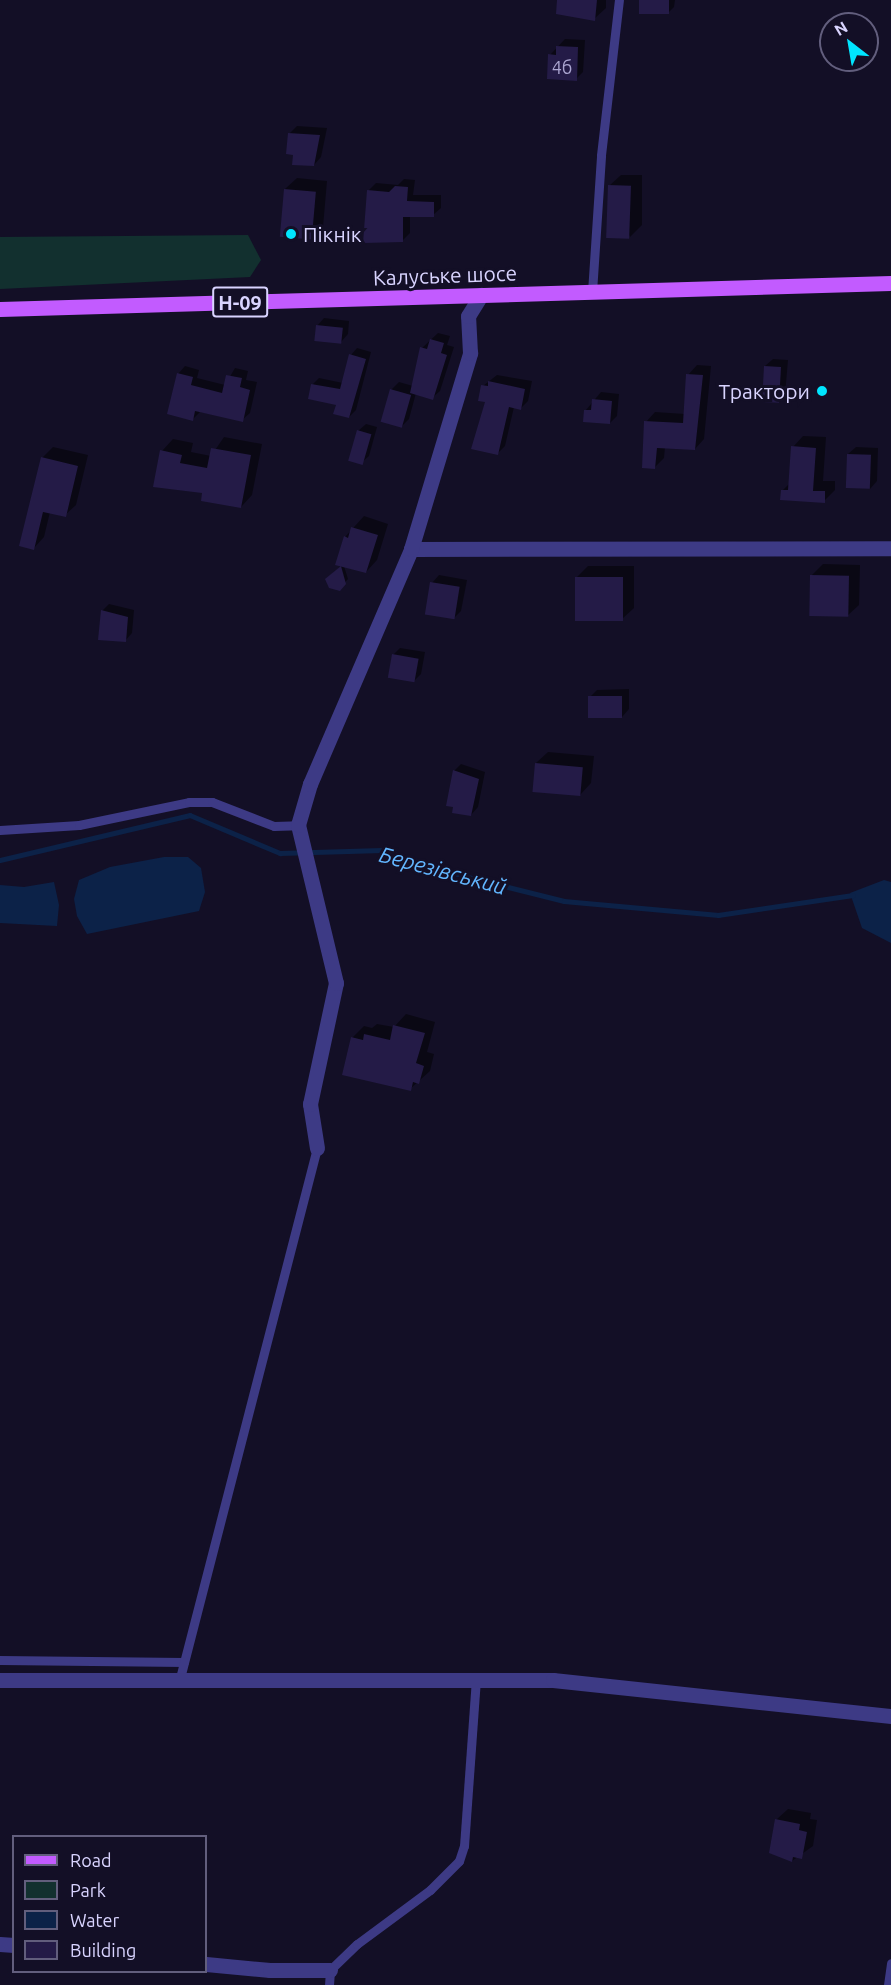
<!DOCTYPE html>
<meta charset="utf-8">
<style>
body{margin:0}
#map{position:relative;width:891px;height:1985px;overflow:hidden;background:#130f26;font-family:Ubuntu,sans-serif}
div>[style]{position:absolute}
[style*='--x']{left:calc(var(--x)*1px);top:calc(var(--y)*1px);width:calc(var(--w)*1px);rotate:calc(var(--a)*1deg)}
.green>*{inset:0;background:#12302f}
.water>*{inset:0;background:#0c2248}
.shadow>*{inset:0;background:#0007}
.stream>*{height:4.5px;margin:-2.25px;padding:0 2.25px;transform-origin:2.25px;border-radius:2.25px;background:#0c2248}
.building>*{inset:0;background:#241b47;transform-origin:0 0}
.lane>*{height:9px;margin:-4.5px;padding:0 4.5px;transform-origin:4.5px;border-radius:4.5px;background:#3d3a85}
.street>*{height:15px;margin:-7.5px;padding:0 7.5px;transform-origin:7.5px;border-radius:7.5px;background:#3d3a85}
.primary>*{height:15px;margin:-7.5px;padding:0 7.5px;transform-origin:7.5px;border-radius:7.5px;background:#c25bff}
.dots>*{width:16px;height:16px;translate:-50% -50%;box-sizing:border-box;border:3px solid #130f26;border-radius:50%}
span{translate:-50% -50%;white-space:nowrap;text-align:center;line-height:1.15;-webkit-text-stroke:6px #130f26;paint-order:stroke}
.number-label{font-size:18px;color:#aca6d1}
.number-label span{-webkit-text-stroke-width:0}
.shield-label span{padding:2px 4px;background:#130f26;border:2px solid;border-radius:4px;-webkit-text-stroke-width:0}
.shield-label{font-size:20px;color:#d9d4ff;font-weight:700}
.poi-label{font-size:21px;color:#d9d4ff}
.left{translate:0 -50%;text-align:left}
.right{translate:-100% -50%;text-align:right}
.street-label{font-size:21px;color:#d9d4ff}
.water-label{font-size:22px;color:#62b6ff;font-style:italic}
.legend{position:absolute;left:12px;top:1835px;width:195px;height:138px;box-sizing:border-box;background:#130f26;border:2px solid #625e7d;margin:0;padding:8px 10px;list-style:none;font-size:18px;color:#d9d4ff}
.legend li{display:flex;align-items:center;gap:12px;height:30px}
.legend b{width:30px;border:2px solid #625e7d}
.north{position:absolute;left:819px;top:12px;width:60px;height:60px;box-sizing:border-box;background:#130f26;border:2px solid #625e7d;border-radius:50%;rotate:329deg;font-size:16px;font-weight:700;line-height:24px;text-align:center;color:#d9d4ff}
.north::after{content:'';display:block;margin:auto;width:21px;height:27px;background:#00e5ff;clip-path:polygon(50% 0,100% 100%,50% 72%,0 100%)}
</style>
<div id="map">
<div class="green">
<div style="clip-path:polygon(248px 235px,261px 260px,250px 277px,0 289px,0 237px)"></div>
</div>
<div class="water">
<div style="clip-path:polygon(164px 857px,188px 857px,201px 868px,205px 892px,199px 911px,87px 934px,77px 916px,74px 899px,79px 880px,110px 867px)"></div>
<div style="clip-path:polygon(884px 880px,891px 882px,891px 943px,862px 928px,850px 893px)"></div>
<div style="clip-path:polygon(54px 882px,59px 905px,57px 926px,0 923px,0 885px,24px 887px)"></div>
</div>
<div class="shadow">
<div style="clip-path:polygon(559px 0,606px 0,606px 8px,594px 19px)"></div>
<div style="clip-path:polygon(640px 0,675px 0,674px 7px,667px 14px)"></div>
<div style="clip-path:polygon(565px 39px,585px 40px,583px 72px,576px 79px,550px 55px)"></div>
<div style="clip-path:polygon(297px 126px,327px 128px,321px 157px,314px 165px,295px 154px,290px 133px)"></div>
<div style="clip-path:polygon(621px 175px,642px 175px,642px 225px,630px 237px,609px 186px)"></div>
<div style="clip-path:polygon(297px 178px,327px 181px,323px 227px,311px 239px,285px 189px)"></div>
<div style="clip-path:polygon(404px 179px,415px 180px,413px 195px,441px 195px,441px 208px,433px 215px,410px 215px,410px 233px,402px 241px,369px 190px,376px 183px,398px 185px)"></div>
<div style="clip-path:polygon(324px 318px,349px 321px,348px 334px,341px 342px,317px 326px)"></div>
<div style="clip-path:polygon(438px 333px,450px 336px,447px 345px,454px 347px,440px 391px,432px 398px,416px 393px,409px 419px,402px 426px,391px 390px,399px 382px,413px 386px,422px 348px)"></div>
<div style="clip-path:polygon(357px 348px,371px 352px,356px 410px,349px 417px,313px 384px,319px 378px,343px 383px,351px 355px)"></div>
<div style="clip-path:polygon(773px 359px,788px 360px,785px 395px,778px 402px,765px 366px)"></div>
<div style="clip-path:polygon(697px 365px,711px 366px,704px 439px,695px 449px,665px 447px,664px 458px,655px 467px,646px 422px,655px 412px,685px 414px,688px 375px)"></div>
<div style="clip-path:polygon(185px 366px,199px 370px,197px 378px,225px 385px,235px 368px,248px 371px,246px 380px,257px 382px,250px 413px,242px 420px,200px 412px,193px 419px,178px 374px)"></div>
<div style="clip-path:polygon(497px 375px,532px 381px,528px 401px,521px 408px,514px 407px,505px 446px,498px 453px,483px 386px)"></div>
<div style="clip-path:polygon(601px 392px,619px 394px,617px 416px,610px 423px,586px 410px)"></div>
<div style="clip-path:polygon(366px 424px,377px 427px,369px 456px,361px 463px,358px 431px)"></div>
<div style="clip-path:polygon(803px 436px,826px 437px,823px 481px,835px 481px,835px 490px,824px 501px,782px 491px,790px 483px,793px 447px)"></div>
<div style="clip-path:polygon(224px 437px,262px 444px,252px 495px,241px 507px,162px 451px,173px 439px,193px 443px,191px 452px,211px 456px)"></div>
<div style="clip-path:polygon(53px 447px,88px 455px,76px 505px,65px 515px,50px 512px,44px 537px,34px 548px,42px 458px)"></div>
<div style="clip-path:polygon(856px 447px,878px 448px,877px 481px,870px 489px,848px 454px)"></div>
<div style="clip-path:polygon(364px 516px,388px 524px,377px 560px,366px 572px,344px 566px,348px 579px,339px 589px,330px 576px,343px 565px,345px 537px)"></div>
<div style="clip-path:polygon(823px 564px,860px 565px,859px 605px,847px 616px,811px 576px)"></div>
<div style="clip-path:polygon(588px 566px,634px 566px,634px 608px,622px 619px,576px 578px)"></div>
<div style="clip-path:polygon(439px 575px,467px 580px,461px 611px,454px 618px,432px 583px)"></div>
<div style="clip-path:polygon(109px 604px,134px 610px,132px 633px,125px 641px,102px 611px)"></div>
<div style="clip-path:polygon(400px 648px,425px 652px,421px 674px,414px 681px,393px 655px)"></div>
<div style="clip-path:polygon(629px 689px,629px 709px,622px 717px,590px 697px,597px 690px)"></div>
<div style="clip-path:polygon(548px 752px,594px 756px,591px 783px,580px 795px,536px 763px)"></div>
<div style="clip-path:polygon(461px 764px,485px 772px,478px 807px,471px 815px,454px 771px)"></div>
<div style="clip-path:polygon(406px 1014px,435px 1022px,427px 1052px,434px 1054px,430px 1071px,410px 1089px,352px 1038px,364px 1026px,372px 1028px,377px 1024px,394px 1027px)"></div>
<div style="clip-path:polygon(788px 1809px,811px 1813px,810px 1819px,817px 1820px,813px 1846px,792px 1861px,776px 1820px)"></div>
</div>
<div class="stream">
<div style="--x:0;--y:860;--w:195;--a:-13.3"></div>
<div style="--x:190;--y:815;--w:98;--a:22.9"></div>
<div style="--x:280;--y:853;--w:102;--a:-1.7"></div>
<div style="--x:382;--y:850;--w:82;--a:17.8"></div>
<div style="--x:460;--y:875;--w:107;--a:14"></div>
<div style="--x:564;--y:901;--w:155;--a:5.2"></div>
<div style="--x:718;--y:915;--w:136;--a:-8.4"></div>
</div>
<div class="building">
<div style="clip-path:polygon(557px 0,597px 0,595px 21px,556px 14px)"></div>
<div style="left:639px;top:0;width:30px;height:14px"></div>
<div style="clip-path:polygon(556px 46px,578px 47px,577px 81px,547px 79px,548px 54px,556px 55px)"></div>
<div style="clip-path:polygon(288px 133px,320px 135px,314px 166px,292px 165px,293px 155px,286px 154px)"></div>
<div style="left:608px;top:185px;width:23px;height:53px;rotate:2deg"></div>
<div style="clip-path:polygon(395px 186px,408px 187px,407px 201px,434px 202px,434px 217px,403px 217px,403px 242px,363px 243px,367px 190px,389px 192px)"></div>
<div style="left:284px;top:189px;width:32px;height:48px;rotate:5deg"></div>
<div style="left:316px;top:325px;width:27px;height:16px;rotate:6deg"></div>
<div style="clip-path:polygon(430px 339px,444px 343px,441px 353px,447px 355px,433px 400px,410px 393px,420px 347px,427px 349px)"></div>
<div style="clip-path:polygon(349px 354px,366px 359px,349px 418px,333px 414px,336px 405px,308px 399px,311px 384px,340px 389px)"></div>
<div style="left:764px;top:366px;width:17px;height:36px;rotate:3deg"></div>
<div style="clip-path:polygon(177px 373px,193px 377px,191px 385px,222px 393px,226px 375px,242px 378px,240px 387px,250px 390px,243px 422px,195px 411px,193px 421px,167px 414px)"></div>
<div style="clip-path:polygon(686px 374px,703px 375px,695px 450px,657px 448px,655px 469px,642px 468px,644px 421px,683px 423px)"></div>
<div style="clip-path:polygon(488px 381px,525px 389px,521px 410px,509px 407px,498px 455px,471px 449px,485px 402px,478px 401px,481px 385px,488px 386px)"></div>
<div style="left:390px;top:389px;width:22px;height:34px;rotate:16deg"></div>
<div style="clip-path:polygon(592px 399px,612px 401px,610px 424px,583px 422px,584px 410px,591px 410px)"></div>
<div style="left:357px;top:430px;width:15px;height:32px;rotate:16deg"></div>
<div style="clip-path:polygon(791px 446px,816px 448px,813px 491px,825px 491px,825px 503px,780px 500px,781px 490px,788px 490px)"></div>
<div style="clip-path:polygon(211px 448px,251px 455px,241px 508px,201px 501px,202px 493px,153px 487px,160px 450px,182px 455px,180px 463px,207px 468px)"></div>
<div style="left:847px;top:454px;width:24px;height:34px;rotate:2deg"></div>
<div style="clip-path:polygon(41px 457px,78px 466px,66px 517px,43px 512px,34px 550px,19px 546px)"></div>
<div style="clip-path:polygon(351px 527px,378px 535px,366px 573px,335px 565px,344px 536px,348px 538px)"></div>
<div style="clip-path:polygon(341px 566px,346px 584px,340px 591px,329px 588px,325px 579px)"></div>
<div style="left:810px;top:575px;width:39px;height:41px;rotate:1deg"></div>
<div style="left:575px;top:577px;width:48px;height:44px"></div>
<div style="left:430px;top:582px;width:30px;height:33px;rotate:9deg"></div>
<div style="clip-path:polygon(101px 610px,128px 617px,126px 642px,98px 640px)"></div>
<div style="left:392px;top:654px;width:27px;height:24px;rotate:10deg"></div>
<div style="left:622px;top:696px;width:22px;height:34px;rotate:90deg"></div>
<div style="left:535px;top:763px;width:48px;height:29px;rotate:5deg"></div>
<div style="clip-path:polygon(453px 770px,479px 779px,471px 816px,452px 813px,453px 807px,446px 806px)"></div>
<div style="clip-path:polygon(393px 1025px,425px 1033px,416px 1063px,424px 1066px,419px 1084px,413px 1082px,411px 1091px,342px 1075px,351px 1037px,363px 1040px,364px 1034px,390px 1040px)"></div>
<div style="clip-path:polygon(775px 1819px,800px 1824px,799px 1830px,807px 1832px,802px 1859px,793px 1857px,792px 1862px,769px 1853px)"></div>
</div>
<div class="lane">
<div style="--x:592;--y:292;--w:137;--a:-86.2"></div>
<div style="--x:601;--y:155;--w:156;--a:-83.4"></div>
<div style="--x:0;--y:830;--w:79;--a:-3.6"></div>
<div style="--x:79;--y:825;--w:112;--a:-11.8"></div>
<div style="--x:189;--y:802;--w:23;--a:0"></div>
<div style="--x:212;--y:802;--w:66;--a:21.2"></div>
<div style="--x:274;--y:826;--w:24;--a:-2"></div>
<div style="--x:0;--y:1660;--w:184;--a:0.6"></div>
<div style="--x:180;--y:1678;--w:547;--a:-75.51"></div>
<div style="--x:329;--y:1985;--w:15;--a:-86"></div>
<div style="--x:330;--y:1970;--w:37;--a:-44"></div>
<div style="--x:357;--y:1944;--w:91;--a:-36.5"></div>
<div style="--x:430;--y:1890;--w:41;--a:-45"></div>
<div style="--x:459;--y:1861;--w:16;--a:-72"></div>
<div style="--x:464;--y:1846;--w:166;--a:-85.9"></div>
<div style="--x:888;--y:1985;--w:22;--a:-82"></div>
</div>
<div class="street">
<div style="--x:411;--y:549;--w:480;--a:-0.1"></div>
<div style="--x:317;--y:1148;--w:45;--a:-99"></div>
<div style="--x:310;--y:1104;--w:124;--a:-77.9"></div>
<div style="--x:336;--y:983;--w:163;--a:-103.5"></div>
<div style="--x:298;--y:825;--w:43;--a:-73.7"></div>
<div style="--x:310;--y:784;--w:256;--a:-66.7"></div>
<div style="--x:411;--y:549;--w:205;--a:-73.2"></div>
<div style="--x:470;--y:353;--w:37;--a:-93"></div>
<div style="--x:468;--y:316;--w:25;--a:-58"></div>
<div style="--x:0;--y:1680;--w:553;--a:0"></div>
<div style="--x:553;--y:1680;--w:340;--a:6.1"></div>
<div style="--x:0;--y:1944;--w:14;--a:4"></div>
<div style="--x:206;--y:1964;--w:64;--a:5.4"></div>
<div style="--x:270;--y:1970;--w:60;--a:0"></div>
</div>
<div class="primary">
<div style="--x:0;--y:309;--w:891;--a:-1.67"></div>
</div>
<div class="dots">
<div style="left:291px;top:234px;background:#00e5ff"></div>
<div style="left:822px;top:391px;background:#00e5ff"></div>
</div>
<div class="number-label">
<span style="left:562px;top:67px">4б</span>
</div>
<div class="shield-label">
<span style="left:240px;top:302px">Н-09</span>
</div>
<div class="poi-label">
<span class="left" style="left:303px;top:234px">Пікнік</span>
<span class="right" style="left:810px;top:391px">Трактори</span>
</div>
<div class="street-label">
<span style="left:445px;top:275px;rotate:-2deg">Калуське шосе</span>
</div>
<div class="water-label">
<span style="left:443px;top:870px;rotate:15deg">Березівський</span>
</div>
<ul class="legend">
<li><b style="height:8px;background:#c25bff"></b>Road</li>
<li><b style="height:16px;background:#12302f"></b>Park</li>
<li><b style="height:16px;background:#0c2248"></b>Water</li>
<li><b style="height:16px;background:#241b47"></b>Building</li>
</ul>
<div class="north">N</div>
</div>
